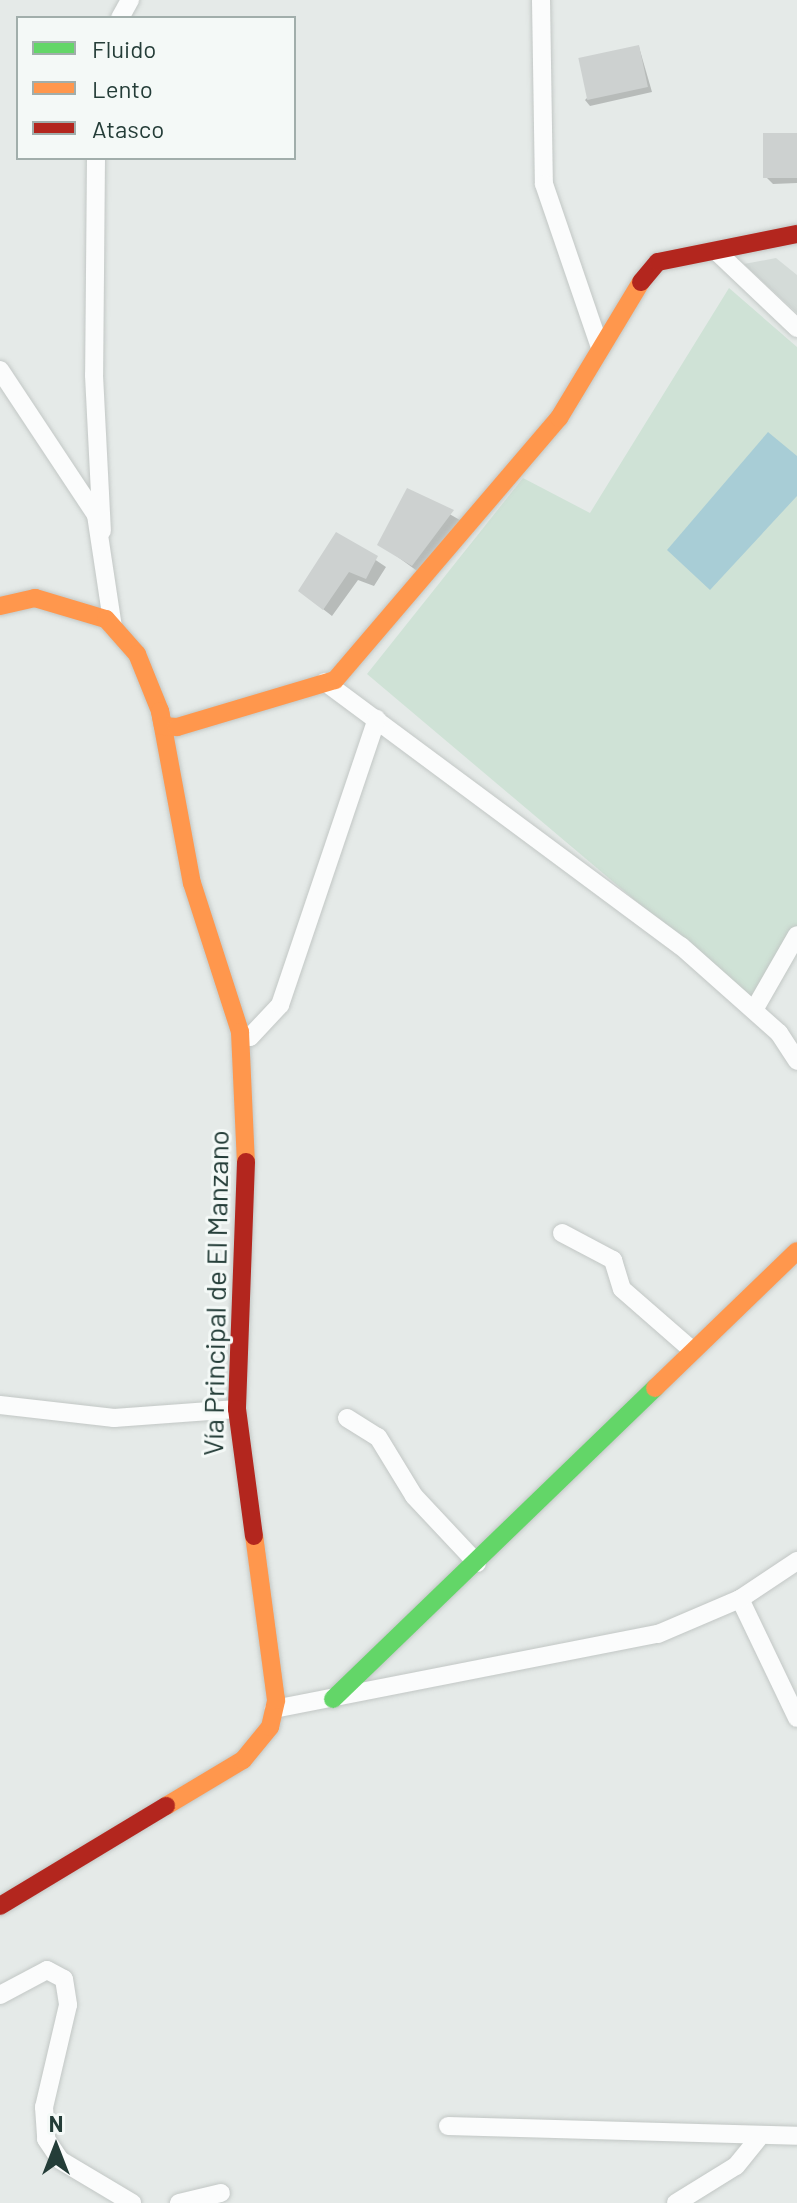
<!DOCTYPE html>
<meta charset="utf-8">
<style>
body{margin:0}
#map{position:relative;width:797px;height:2203px;overflow:hidden;background:#e5eae8;font-family:Barlow,sans-serif}
div>[style]{position:absolute}
[style*='--x']{left:calc(var(--x)*1px);top:calc(var(--y)*1px);width:calc(var(--w)*1px);rotate:calc(var(--a)*1deg)}
.built>*{inset:0;background:#d4dbd8}
.green>*{inset:0;background:#cfe2d6}
.water>*{inset:0;background:#a8cdd6}
.shadow>*{inset:0;background:#0003}
.building>*{inset:0;background:#cdd1d0;transform-origin:0 0}
.roads{filter:drop-shadow(0 0 2px #c2c7c5) drop-shadow(0 0 2px #c2c7c5)}
.street>*{height:18px;margin:-9px;padding:0 9px;transform-origin:9px;border-radius:9px;background:#fbfcfc}
.fast>*{height:18px;margin:-9px;padding:0 9px;transform-origin:9px;border-radius:9px;background:#63d668}
.slow>*{height:18px;margin:-9px;padding:0 9px;transform-origin:9px;border-radius:9px;background:#ff974d}
.jam>*{height:18px;margin:-9px;padding:0 9px;transform-origin:9px;border-radius:9px;background:#b3261e}
span{translate:-50% -50%;white-space:nowrap;text-align:center;line-height:1.15;-webkit-text-stroke:6px #f4f9f7;paint-order:stroke}
.street-label{font-size:28px;color:#243d38}
.legend{position:absolute;left:16px;top:16px;width:280px;height:144px;box-sizing:border-box;background:#f4f9f7;border:2px solid #a1aeab;margin:0;padding:10px 14px;list-style:none;font-size:24px;color:#243d38}
.legend li{display:flex;align-items:center;gap:16px;height:40px}
.legend b{width:40px;border:2px solid #a1aeab}
.north{position:absolute;left:16px;top:2107px;width:80px;height:80px;-webkit-text-stroke:6px #f4f9f7;paint-order:stroke;rotate:0deg;font-size:22px;font-weight:700;line-height:32px;text-align:center;color:#243d38}
.north::after{content:'';display:block;margin:auto;width:28px;height:36px;background:#243d38;clip-path:polygon(50% 0,100% 100%,50% 72%,0 100%)}
</style>
<div id="map">
<div class="built">
<div style="clip-path:polygon(776px 258px,797px 275px,797px 313px,744px 264px)"></div>
</div>
<div class="green">
<div style="clip-path:polygon(729px 288px,797px 347px,797px 930px,749px 1010px,675px 934px,367px 674px,523px 478px,590px 513px)"></div>
</div>
<div class="water">
<div style="clip-path:polygon(768px 432px,797px 456px,797px 496px,710px 590px,667px 550px)"></div>
</div>
<div class="shadow">
<div style="clip-path:polygon(639px 47px,652px 92px,590px 106px,585px 100px)"></div>
<div style="clip-path:polygon(797px 135px,797px 183px,773px 184px,767px 178px)"></div>
<div style="clip-path:polygon(408px 490px,465px 523px,424px 576px,380px 544px)"></div>
<div style="clip-path:polygon(337px 534px,386px 567px,374px 586px,358px 580px,332px 616px,310px 599px)"></div>
</div>
<div class="building">
<div style="left:639px;top:45px;width:43px;height:62px;rotate:78deg"></div>
<div style="left:797px;top:133px;width:45px;height:34px;rotate:90deg"></div>
<div style="clip-path:polygon(407px 488px,454px 510px,412px 566px,377px 545px)"></div>
<div style="clip-path:polygon(336px 532px,378px 556px,366px 579px,349px 572px,323px 610px,298px 591px)"></div>
</div>
<div class="roads">
<div class="street">
<div style="--x:541;--y:0;--w:184;--a:89.1"></div>
<div style="--x:544;--y:184;--w:173;--a:71.1"></div>
<div style="--x:120;--y:18;--w:21;--a:-61"></div>
<div style="--x:96;--y:158;--w:217;--a:90.5"></div>
<div style="--x:94;--y:375;--w:156;--a:87.1"></div>
<div style="--x:716;--y:251;--w:112;--a:43.5"></div>
<div style="--x:0;--y:370;--w:174;--a:56.5"></div>
<div style="--x:96;--y:515;--w:113;--a:81.4"></div>
<div style="--x:325;--y:682;--w:443;--a:36.6"></div>
<div style="--x:681;--y:946;--w:131;--a:41.6"></div>
<div style="--x:779;--y:1033;--w:33;--a:57"></div>
<div style="--x:754;--y:1010;--w:86;--a:-60.2"></div>
<div style="--x:240;--y:1032;--w:11;--a:27"></div>
<div style="--x:250;--y:1037;--w:44;--a:-46.8"></div>
<div style="--x:280;--y:1005;--w:302;--a:-71.3"></div>
<div style="--x:562;--y:1233;--w:58;--a:27.9"></div>
<div style="--x:613;--y:1260;--w:30;--a:73"></div>
<div style="--x:622;--y:1289;--w:93;--a:41.1"></div>
<div style="--x:0;--y:1405;--w:115;--a:6.5"></div>
<div style="--x:114;--y:1418;--w:123;--a:-4.2"></div>
<div style="--x:347;--y:1418;--w:36;--a:32"></div>
<div style="--x:378;--y:1437;--w:69;--a:58.6"></div>
<div style="--x:414;--y:1496;--w:92;--a:46.8"></div>
<div style="--x:740;--y:1599;--w:132;--a:64.4"></div>
<div style="--x:274;--y:1709;--w:391;--a:-11.1"></div>
<div style="--x:658;--y:1634;--w:89;--a:-23.1"></div>
<div style="--x:740;--y:1599;--w:69;--a:-33.7"></div>
<div style="--x:0;--y:1995;--w:53;--a:-28"></div>
<div style="--x:47;--y:1970;--w:19;--a:28"></div>
<div style="--x:64;--y:1979;--w:26;--a:81"></div>
<div style="--x:68;--y:2005;--w:105;--a:103.2"></div>
<div style="--x:44;--y:2107;--w:32;--a:86"></div>
<div style="--x:46;--y:2139;--w:25;--a:56"></div>
<div style="--x:60;--y:2160;--w:84;--a:30.8"></div>
<div style="--x:448;--y:2126;--w:349;--a:1.6"></div>
<div style="--x:179;--y:2203;--w:43;--a:-13.4"></div>
<div style="--x:676;--y:2203;--w:70;--a:-31.7"></div>
<div style="--x:736;--y:2166;--w:35;--a:-51"></div>
</div>
<div class="fast">
<div style="--x:333;--y:1699;--w:448;--a:-44"></div>
</div>
<div class="slow">
<div style="--x:0;--y:606;--w:36;--a:-13"></div>
<div style="--x:35;--y:598;--w:74;--a:16.5"></div>
<div style="--x:106;--y:619;--w:47;--a:48.5"></div>
<div style="--x:137;--y:654;--w:61;--a:68"></div>
<div style="--x:160;--y:711;--w:175;--a:79.5"></div>
<div style="--x:192;--y:883;--w:157;--a:72.1"></div>
<div style="--x:240;--y:1032;--w:130;--a:87.4"></div>
<div style="--x:160;--y:711;--w:15;--a:79"></div>
<div style="--x:163;--y:726;--w:14;--a:4"></div>
<div style="--x:177;--y:727;--w:165;--a:-16.6"></div>
<div style="--x:335;--y:680;--w:345;--a:-49.5"></div>
<div style="--x:559;--y:418;--w:159;--a:-58.9"></div>
<div style="--x:655;--y:1388;--w:197;--a:-44"></div>
<div style="--x:166;--y:1806;--w:90;--a:-30.9"></div>
<div style="--x:243;--y:1760;--w:43;--a:-50.7"></div>
<div style="--x:270;--y:1727;--w:28;--a:-77"></div>
<div style="--x:276;--y:1700;--w:165;--a:-97.6"></div>
</div>
<div class="jam">
<div style="--x:641;--y:282;--w:26;--a:-50"></div>
<div style="--x:658;--y:262;--w:142;--a:-11.4"></div>
<div style="--x:246;--y:1162;--w:247;--a:92.1"></div>
<div style="--x:237;--y:1409;--w:128;--a:82.4"></div>
<div style="--x:0;--y:1906;--w:194;--a:-31.1"></div>
</div>
</div>
<div class="street-label">
<span style="left:215px;top:1293px;rotate:-89deg">Vía Principal de El Manzano</span>
</div>
<ul class="legend">
<li><b style="height:10px;background:#63d668"></b>Fluido</li>
<li><b style="height:10px;background:#ff974d"></b>Lento</li>
<li><b style="height:10px;background:#b3261e"></b>Atasco</li>
</ul>
<div class="north">N</div>
</div>
